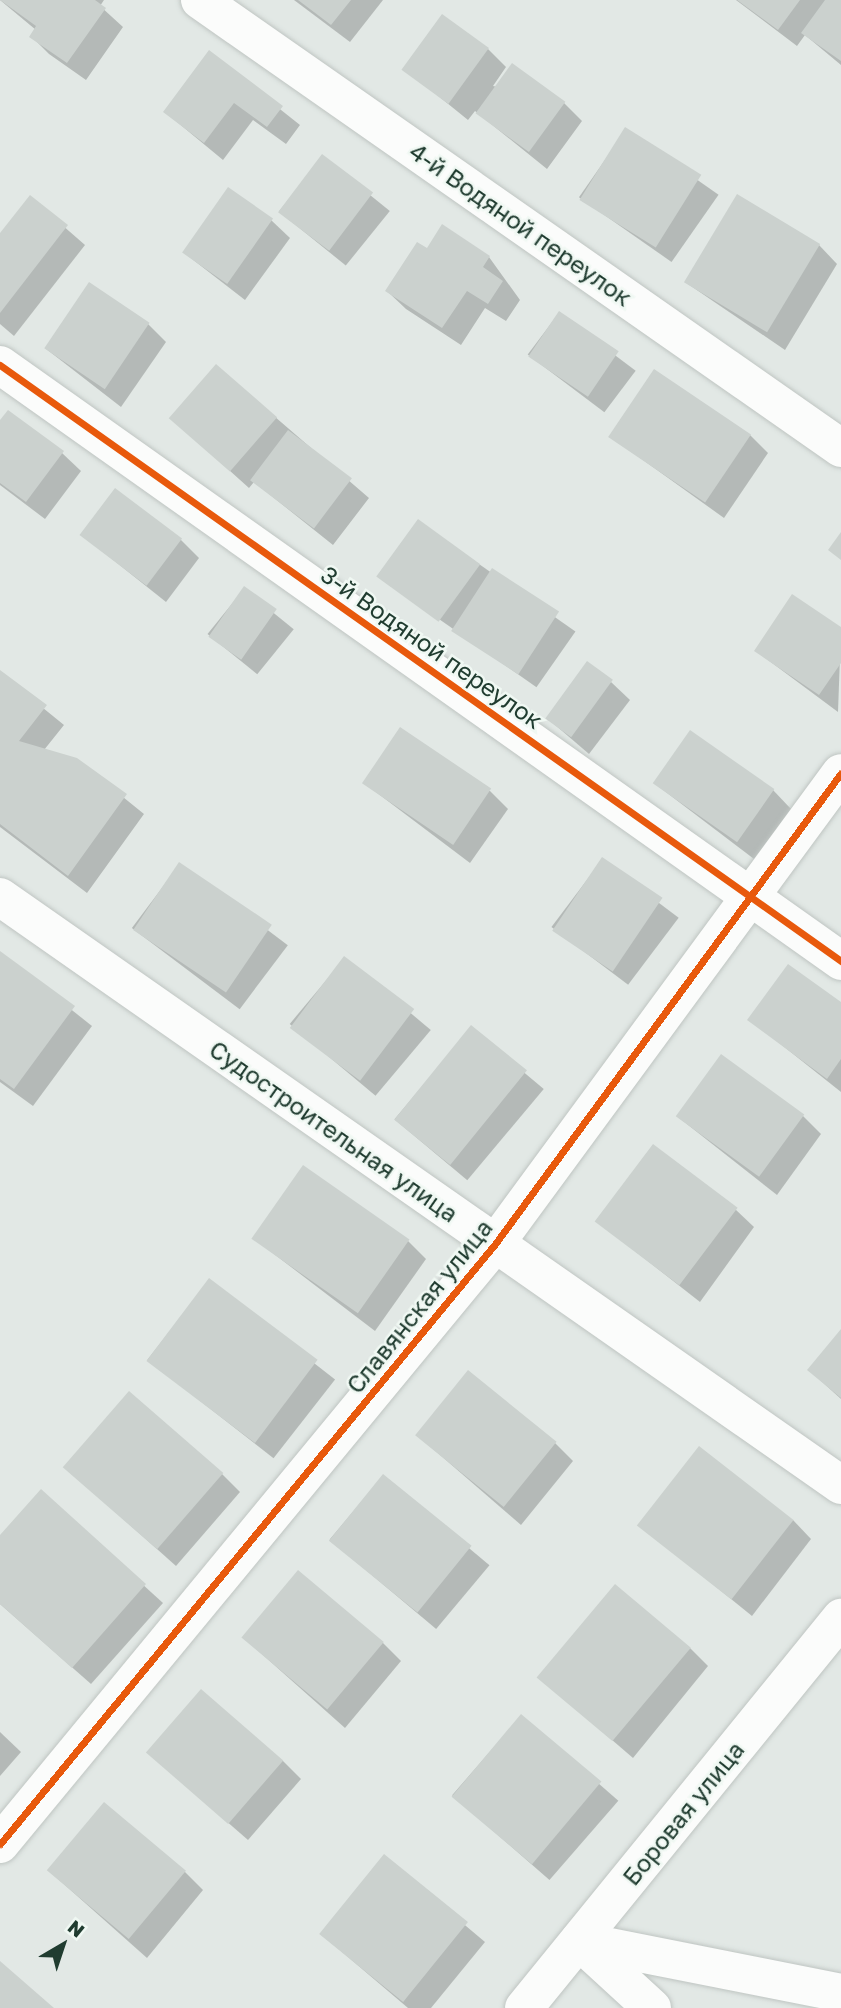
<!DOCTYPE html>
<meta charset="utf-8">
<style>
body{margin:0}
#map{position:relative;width:841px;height:2008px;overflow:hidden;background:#e2e8e5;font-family:"Golos Text",sans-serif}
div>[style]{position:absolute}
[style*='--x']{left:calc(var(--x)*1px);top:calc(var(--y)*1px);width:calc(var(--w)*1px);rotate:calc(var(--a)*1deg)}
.shadow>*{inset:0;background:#0003;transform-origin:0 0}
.building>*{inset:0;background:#cbd1ce;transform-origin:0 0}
.roads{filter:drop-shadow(0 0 2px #bfc5c2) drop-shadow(0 0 2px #bfc5c2)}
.minor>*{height:38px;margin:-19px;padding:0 19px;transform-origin:19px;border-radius:19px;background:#fbfcfb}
.cycleway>*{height:7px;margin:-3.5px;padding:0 3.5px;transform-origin:3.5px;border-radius:3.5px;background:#e8590c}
span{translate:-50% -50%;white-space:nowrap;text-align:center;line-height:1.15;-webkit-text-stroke:5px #f0f8f3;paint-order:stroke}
.street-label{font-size:24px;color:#203c30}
.north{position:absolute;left:28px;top:1910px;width:70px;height:70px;-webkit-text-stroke:5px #f0f8f3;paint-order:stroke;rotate:39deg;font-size:19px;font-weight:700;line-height:28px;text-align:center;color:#203c30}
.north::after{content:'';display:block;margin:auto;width:24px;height:32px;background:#203c30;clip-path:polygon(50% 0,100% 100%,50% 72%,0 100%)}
</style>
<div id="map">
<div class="shadow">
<div style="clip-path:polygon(0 0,104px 0,100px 6px,123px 27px,86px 80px,49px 54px,31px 36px,36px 30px)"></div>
<div style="clip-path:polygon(294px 0,383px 0,350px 42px)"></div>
<div style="clip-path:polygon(736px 0,841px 0,841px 65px,805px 35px,797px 46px)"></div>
<div style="clip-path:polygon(488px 49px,506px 67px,493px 86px,564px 103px,582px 121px,547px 169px,475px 111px,468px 120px,405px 69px)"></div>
<div style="clip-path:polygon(209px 53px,300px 125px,286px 144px,253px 120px,223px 160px,165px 112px)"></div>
<div style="left:626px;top:130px;width:113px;height:82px;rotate:35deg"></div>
<div style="left:323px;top:157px;width:86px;height:70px;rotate:39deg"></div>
<div style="clip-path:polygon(30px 197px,85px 245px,14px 336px,0 324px,0 236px)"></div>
<div style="clip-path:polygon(271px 220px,290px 238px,245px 300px,183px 252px)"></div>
<div style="clip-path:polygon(819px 245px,837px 264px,785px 350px,685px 282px)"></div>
<div style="clip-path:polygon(427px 250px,489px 257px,520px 300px,506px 321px,485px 308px,461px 345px,406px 309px,387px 291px)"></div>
<div style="left:559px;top:313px;width:96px;height:52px;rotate:37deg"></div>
<div style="clip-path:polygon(148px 324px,166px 342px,121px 407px,45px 348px)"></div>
<div style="clip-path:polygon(216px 366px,369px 498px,333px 545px,254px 482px,249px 488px,171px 418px)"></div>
<div style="clip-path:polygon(0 423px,62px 453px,81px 471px,45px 519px,0 485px)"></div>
<div style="clip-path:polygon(750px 435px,768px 453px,724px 518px,611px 437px)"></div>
<div style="left:419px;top:522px;width:191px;height:68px;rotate:35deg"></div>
<div style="clip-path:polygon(82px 535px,181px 540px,199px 558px,166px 602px)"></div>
<div style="left:244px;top:589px;width:64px;height:58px;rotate:39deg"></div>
<div style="clip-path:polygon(841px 629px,838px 712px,756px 651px)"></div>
<div style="clip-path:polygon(0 673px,64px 725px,44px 750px,76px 759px,144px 814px,87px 893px,0 827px)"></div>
<div style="clip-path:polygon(611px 682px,630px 700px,589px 754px,547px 718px)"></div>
<div style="clip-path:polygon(364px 783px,490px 791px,508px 809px,470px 863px)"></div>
<div style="clip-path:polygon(654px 783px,773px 790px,791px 809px,754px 859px)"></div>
<div style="left:602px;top:860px;width:96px;height:84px;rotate:37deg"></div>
<div style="left:180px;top:864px;width:135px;height:80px;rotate:37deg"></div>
<div style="clip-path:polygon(0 953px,92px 1026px,33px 1106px,0 1082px)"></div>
<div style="left:345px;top:958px;width:112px;height:86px;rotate:40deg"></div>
<div style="clip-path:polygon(841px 1004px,841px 1092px,749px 1019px)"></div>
<div style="left:471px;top:1028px;width:95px;height:119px;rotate:40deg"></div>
<div style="clip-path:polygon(803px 1116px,821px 1134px,777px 1195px,678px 1117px)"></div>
<div style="clip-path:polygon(735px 1209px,754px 1227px,700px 1302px,598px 1222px)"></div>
<div style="clip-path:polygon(253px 1238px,408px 1241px,426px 1259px,375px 1331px)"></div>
<div style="left:209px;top:1281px;width:160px;height:100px;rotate:38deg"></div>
<div style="clip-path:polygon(841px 1332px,841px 1399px,809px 1370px)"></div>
<div style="clip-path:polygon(417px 1435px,555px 1443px,573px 1461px,521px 1525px)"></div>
<div style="clip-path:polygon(65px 1467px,222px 1474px,240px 1492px,176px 1566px)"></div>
<div style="left:383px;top:1476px;width:139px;height:83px;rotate:40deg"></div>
<div style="clip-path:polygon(41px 1492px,163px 1603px,91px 1684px,0 1604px,0 1538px)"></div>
<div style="clip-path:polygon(793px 1520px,811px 1539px,752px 1616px,641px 1526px)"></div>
<div style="clip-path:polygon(244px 1638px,383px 1643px,401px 1661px,345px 1728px)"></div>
<div style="clip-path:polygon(690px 1648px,708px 1666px,633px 1758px,540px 1678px)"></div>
<div style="left:521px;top:1716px;width:129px;height:105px;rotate:41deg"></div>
<div style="clip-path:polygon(0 1732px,21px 1752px,0 1776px)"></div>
<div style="clip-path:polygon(148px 1753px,283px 1761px,301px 1779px,248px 1840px)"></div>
<div style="clip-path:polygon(384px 1857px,485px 1942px,431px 2008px,408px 2008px,321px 1934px)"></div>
<div style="clip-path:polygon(48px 1870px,185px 1872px,203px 1890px,147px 1958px)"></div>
</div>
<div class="building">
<div style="clip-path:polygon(0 0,95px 0,106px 8px,67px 63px,29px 37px,36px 26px)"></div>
<div style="clip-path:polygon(298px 0,351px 0,331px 25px)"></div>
<div style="clip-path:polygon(737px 0,800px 0,778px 30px)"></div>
<div style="clip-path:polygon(825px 0,841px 0,841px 61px,801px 33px)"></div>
<div style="left:442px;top:14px;width:58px;height:69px;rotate:36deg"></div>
<div style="clip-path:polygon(209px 50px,283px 106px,267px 127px,234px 103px,204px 143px,163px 112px)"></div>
<div style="left:512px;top:63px;width:66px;height:62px;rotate:36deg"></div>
<div style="left:625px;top:127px;width:90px;height:86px;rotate:32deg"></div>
<div style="left:322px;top:154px;width:64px;height:73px;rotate:37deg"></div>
<div style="left:228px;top:187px;width:55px;height:80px;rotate:35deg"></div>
<div style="left:737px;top:194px;width:97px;height:103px;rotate:31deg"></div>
<div style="clip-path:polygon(30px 195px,68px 225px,0 313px,0 233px)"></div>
<div style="clip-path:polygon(442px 224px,490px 256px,483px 267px,503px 281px,488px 304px,467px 291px,442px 328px,385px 291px,417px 242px,427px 248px)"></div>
<div style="left:89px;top:282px;width:73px;height:80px;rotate:34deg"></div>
<div style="left:559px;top:311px;width:72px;height:55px;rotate:34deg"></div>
<div style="left:216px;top:364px;width:81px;height:72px;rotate:41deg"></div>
<div style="left:654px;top:369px;width:117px;height:82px;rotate:34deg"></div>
<div style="clip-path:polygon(8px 410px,64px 451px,26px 502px,0 483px,0 420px)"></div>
<div style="left:288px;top:430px;width:80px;height:63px;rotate:37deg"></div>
<div style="left:115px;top:488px;width:84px;height:59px;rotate:37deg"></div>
<div style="left:418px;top:519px;width:77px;height:71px;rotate:36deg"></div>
<div style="clip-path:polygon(841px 532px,841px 560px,828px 550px)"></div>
<div style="left:492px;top:568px;width:80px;height:75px;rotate:33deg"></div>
<div style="left:244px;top:586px;width:40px;height:62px;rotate:35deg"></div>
<div style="clip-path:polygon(792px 594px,841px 627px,841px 663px,819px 695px,754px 651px)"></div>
<div style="left:587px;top:661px;width:32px;height:71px;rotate:36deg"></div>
<div style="clip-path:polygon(0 670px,47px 705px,19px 741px,77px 758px,127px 794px,68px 876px,0 824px)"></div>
<div style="left:400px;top:727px;width:110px;height:68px;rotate:34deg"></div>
<div style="left:690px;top:730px;width:103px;height:65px;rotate:35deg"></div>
<div style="left:602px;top:857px;width:73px;height:89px;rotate:34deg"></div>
<div style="left:179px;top:862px;width:112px;height:82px;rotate:34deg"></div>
<div style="clip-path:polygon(0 951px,75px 1006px,14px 1089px,0 1079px)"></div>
<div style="left:344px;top:956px;width:88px;height:90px;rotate:37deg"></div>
<div style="clip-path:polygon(788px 964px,841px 1002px,841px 1059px,827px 1079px,747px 1020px)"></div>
<div style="left:471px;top:1025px;width:72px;height:122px;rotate:39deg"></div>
<div style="left:721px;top:1054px;width:103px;height:77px;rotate:36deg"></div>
<div style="left:653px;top:1144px;width:106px;height:97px;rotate:37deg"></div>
<div style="left:303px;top:1165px;width:130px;height:90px;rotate:35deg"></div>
<div style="left:209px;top:1278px;width:136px;height:104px;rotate:37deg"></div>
<div style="clip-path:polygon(841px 1329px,841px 1398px,807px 1370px)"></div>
<div style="left:468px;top:1370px;width:114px;height:84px;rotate:39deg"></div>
<div style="left:129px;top:1391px;width:125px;height:101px;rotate:41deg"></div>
<div style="left:699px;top:1446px;width:120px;height:101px;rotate:38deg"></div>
<div style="left:383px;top:1474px;width:114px;height:86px;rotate:39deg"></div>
<div style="clip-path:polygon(41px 1489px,146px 1584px,72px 1668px,0 1604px,0 1535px)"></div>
<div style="left:298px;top:1570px;width:112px;height:88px;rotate:40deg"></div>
<div style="left:615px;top:1584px;width:99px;height:122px;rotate:40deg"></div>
<div style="left:201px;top:1689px;width:109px;height:84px;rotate:41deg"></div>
<div style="left:521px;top:1714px;width:105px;height:108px;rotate:40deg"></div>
<div style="left:104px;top:1802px;width:107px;height:89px;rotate:40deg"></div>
<div style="left:384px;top:1854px;width:108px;height:103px;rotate:39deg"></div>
<div style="clip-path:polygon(0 1961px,54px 2008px,0 2008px)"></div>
</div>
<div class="roads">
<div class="minor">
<div style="--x:200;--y:0;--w:782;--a:34.95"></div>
<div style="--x:0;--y:365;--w:1031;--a:35.32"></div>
<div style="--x:0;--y:897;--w:1026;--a:34.96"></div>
<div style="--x:0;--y:1844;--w:778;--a:-50.48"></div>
<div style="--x:495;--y:1244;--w:584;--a:-53.7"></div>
<div style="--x:579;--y:1941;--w:267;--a:11.2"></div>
<div style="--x:579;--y:1941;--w:99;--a:42.5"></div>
<div style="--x:524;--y:2008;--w:503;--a:-50.9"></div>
</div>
</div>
<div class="cycleway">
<div style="--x:0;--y:365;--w:1031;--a:35.32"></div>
<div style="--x:0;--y:1844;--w:778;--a:-50.48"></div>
<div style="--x:495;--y:1244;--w:584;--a:-53.7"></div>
</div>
<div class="street-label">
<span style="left:521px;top:224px;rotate:35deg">4-й Водяной переулок</span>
<span style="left:432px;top:647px;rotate:35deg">3-й Водяной переулок</span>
<span style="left:334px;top:1131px;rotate:35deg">Судостроительная улица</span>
<span style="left:419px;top:1306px;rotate:-51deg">Славянская улица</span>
<span style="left:683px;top:1813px;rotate:-51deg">Боровая улица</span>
</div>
<div class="north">N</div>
</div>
